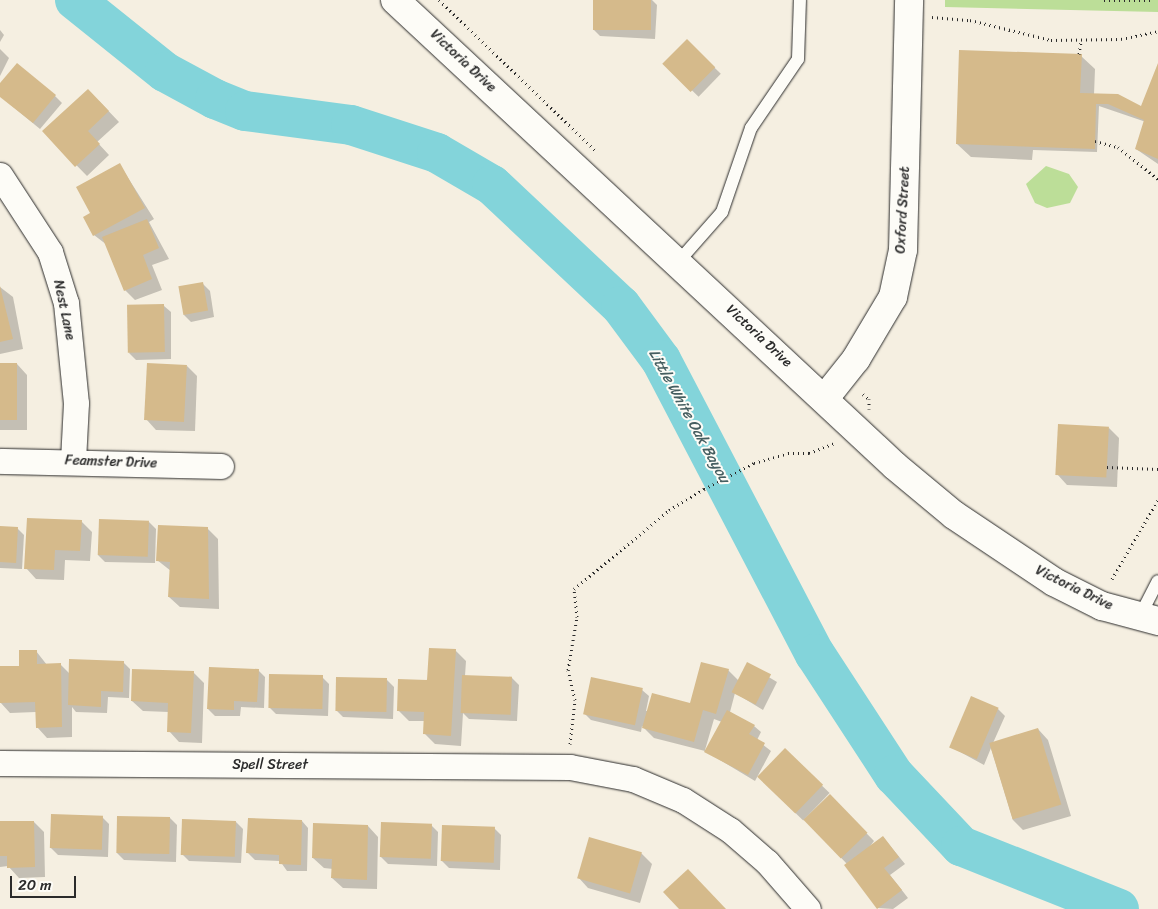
<!DOCTYPE html>
<style>
body{margin:0}
#map{position:relative;width:1158px;height:909px;overflow:hidden;background:#f5efe1;font-family:Sriracha,sans-serif}
div>[style]{position:absolute}
[style*='--x']{left:calc(var(--x)*1px);top:calc(var(--y)*1px);width:calc(var(--w)*1px);rotate:calc(var(--a)*1deg)}
.green>*{inset:0;background:#bcde98}
.shadow>*{inset:0;background:#0003;transform-origin:0 0}
.river>*{height:40px;margin:-20px;padding:0 20px;transform-origin:20px;border-radius:20px;background:#83d4da}
.building>*{inset:0;background:#d5ba8b;transform-origin:0 0}
.path>*{height:3px;margin-top:-1.5px;transform-origin:0;background:repeating-linear-gradient(90deg,#2b2b2b 0 1px,transparent 0 5px)}
.roads{filter:drop-shadow(0 0 1px #2b2b2b) drop-shadow(0 0 1px #2b2b2b)}
.service>*{height:12px;margin:-6px;padding:0 6px;transform-origin:6px;border-radius:6px;background:#fdfcf7}
.minor>*{height:25px;margin:-12.5px;padding:0 12.5px;transform-origin:12.5px;border-radius:12.5px;background:#fdfcf7}
.tertiary>*{height:28px;margin:-14px;padding:0 14px;transform-origin:14px;border-radius:14px;background:#fdfcf7}
span{translate:-50% -50%;white-space:nowrap;text-align:center;line-height:1.15;-webkit-text-stroke:4px #fdfcf7;paint-order:stroke}
.street-label{font-size:14px;color:#2b2b2b}
.water-label{font-size:15px;color:#455e60;font-style:italic}
.scale{position:absolute;left:10px;top:876px;width:66px;height:22px;box-sizing:border-box;border:2px solid #2b2b2b;border-top:0;padding-left:6px;font-size:15px;line-height:18px;white-space:nowrap;color:#2b2b2b;-webkit-text-stroke:4px #fdfcf7;paint-order:stroke}
</style>
<div id="map">
<div class="green">
<div style="clip-path:polygon(945px 0,1158px 0,1158px 12px,945px 7px)"></div>
<div style="clip-path:polygon(1046px 166px,1069px 174px,1078px 187px,1070px 203px,1047px 208px,1035px 203px,1026px 184px)"></div>
</div>
<div class="shadow">
<div style="clip-path:polygon(594px 0,652px 0,657px 5px,655px 39px,600px 36px,593px 29px)"></div>
<div style="clip-path:polygon(0 30px,4px 35px,0 42px)"></div>
<div style="left:687px;top:41px;width:47px;height:32px;rotate:44deg"></div>
<div style="clip-path:polygon(0 49px,9px 58px,0 76px)"></div>
<div style="clip-path:polygon(1081px 56px,1095px 69px,1094px 95px,1142px 108px,1158px 66px,1158px 164px,1136px 149px,1146px 122px,1099px 106px,1097px 152px,1033px 150px,1032px 160px,971px 157px,957px 144px)"></div>
<div style="clip-path:polygon(0 85px,55px 96px,62px 103px,40px 129px,0 96px)"></div>
<div style="clip-path:polygon(99px 101px,119px 122px,97px 142px,109px 155px,87px 176px,44px 132px)"></div>
<div style="clip-path:polygon(120px 165px,154px 219px,149px 222px,169px 259px,152px 265px,162px 290px,135px 300px,125px 290px,107px 245px,94px 235px,92px 214px)"></div>
<div style="clip-path:polygon(203px 284px,210px 291px,214px 317px,191px 322px,184px 315px)"></div>
<div style="clip-path:polygon(0 287px,13px 297px,23px 349px,0 354px)"></div>
<div style="clip-path:polygon(164px 306px,171px 312px,171px 359px,136px 360px,129px 353px)"></div>
<div style="clip-path:polygon(0 364px,17px 364px,27px 375px,27px 430px,0 430px)"></div>
<div style="clip-path:polygon(187px 366px,197px 376px,195px 431px,156px 430px,146px 419px)"></div>
<div style="clip-path:polygon(1109px 428px,1119px 438px,1117px 487px,1067px 485px,1057px 474px)"></div>
<div style="clip-path:polygon(81px 521px,92px 532px,90px 561px,65px 560px,64px 580px,36px 579px,26px 568px)"></div>
<div style="clip-path:polygon(149px 522px,156px 529px,155px 563px,105px 562px,98px 555px)"></div>
<div style="clip-path:polygon(0 527px,17px 528px,24px 535px,22px 569px,0 568px)"></div>
<div style="clip-path:polygon(207px 528px,218px 539px,219px 609px,180px 607px,169px 597px,171px 571px,157px 560px)"></div>
<div style="clip-path:polygon(455px 650px,466px 661px,465px 676px,512px 678px,519px 685px,517px 721px,469px 719px,463px 713px,461px 746px,435px 744px,425px 734px,425px 721px,409px 721px,398px 710px)"></div>
<div style="clip-path:polygon(36px 651px,47px 665px,60px 664px,70px 674px,123px 662px,130px 669px,129px 698px,108px 697px,107px 713px,76px 712px,72px 707px,72px 737px,47px 738px,37px 727px,36px 712px,10px 713px,0 702px,0 667px,20px 667px)"></div>
<div style="clip-path:polygon(evenodd,747px 664px,777px 682px,763px 710px,735px 693px,730px 712px,754px 726px,761px 732px,757px 740px,771px 751px,755px 781px,705px 751px,654px 738px,642px 726px,641px 732px,591px 720px,584px 713px,642px 690px,649px 696px,646px 711px,690px 705px,728px 670px,739px 681px,747px 664px,714px 719px,722px 722px,706px 751px,705px 750px,714px 719px)"></div>
<div style="clip-path:polygon(258px 670px,265px 677px,264px 708px,241px 707px,240px 716px,215px 716px,208px 709px)"></div>
<div style="clip-path:polygon(193px 672px,204px 683px,202px 743px,179px 742px,169px 731px,169px 712px,143px 711px,132px 701px)"></div>
<div style="clip-path:polygon(322px 677px,329px 684px,328px 716px,276px 714px,269px 707px)"></div>
<div style="clip-path:polygon(387px 680px,394px 687px,393px 719px,343px 717px,336px 710px)"></div>
<div style="clip-path:polygon(998px 709px,1005px 716px,993px 743px,1038px 729px,1048px 740px,1071px 816px,1023px 830px,1013px 820px,991px 748px,984px 765px,951px 747px)"></div>
<div style="left:785px;top:750px;width:62px;height:38px;rotate:44deg"></div>
<div style="clip-path:polygon(830px 796px,874px 841px,868px 849px,883px 837px,905px 864px,890px 875px,908px 898px,893px 909px,878px 908px,847px 864px,805px 820px)"></div>
<div style="clip-path:polygon(102px 817px,109px 824px,108px 857px,58px 855px,51px 848px)"></div>
<div style="clip-path:polygon(170px 818px,177px 825px,176px 862px,124px 860px,117px 853px)"></div>
<div style="clip-path:polygon(302px 821px,308px 828px,307px 871px,287px 871px,280px 861px,255px 860px,248px 853px)"></div>
<div style="clip-path:polygon(34px 822px,44px 832px,45px 877px,19px 878px,8px 866px,0 867px,0 823px)"></div>
<div style="clip-path:polygon(236px 822px,243px 829px,241px 863px,189px 861px,182px 854px)"></div>
<div style="clip-path:polygon(431px 825px,438px 832px,437px 866px,388px 864px,381px 857px)"></div>
<div style="clip-path:polygon(368px 826px,378px 837px,377px 889px,343px 888px,332px 878px,333px 869px,324px 868px,313px 858px)"></div>
<div style="clip-path:polygon(494px 828px,501px 835px,500px 870px,449px 868px,442px 861px)"></div>
<div style="clip-path:polygon(641px 853px,652px 864px,640px 903px,588px 888px,578px 877px)"></div>
</div>
<div class="river">
<div style="--x:75;--y:0;--w:115;--a:38.7"></div>
<div style="--x:165;--y:72;--w:57;--a:28.4"></div>
<div style="--x:215;--y:99;--w:32;--a:22"></div>
<div style="--x:245;--y:111;--w:107;--a:7.5"></div>
<div style="--x:351;--y:125;--w:90;--a:18"></div>
<div style="--x:437;--y:153;--w:64;--a:30.2"></div>
<div style="--x:492;--y:185;--w:177;--a:43.2"></div>
<div style="--x:621;--y:306;--w:67;--a:53.5"></div>
<div style="--x:661;--y:360;--w:332;--a:62.4"></div>
<div style="--x:815;--y:654;--w:145;--a:56.9"></div>
<div style="--x:894;--y:775;--w:98;--a:46.7"></div>
<div style="--x:961;--y:846;--w:170;--a:21.7"></div>
</div>
<div class="building">
<div style="left:593px;top:0;width:58px;height:30px"></div>
<div style="left:687px;top:39px;width:40px;height:35px;rotate:45deg"></div>
<div style="clip-path:polygon(959px 50px,1082px 54px,1080px 93px,1118px 94px,1141px 106px,1158px 63px,1158px 159px,1135px 149px,1144px 120px,1108px 104px,1096px 104px,1095px 149px,956px 144px)"></div>
<div style="clip-path:polygon(17px 63px,56px 95px,33px 123px,0 97px,0 83px)"></div>
<div style="clip-path:polygon(88px 89px,109px 111px,88px 131px,100px 144px,75px 167px,42px 131px)"></div>
<div style="clip-path:polygon(120px 163px,145px 208px,93px 236px,83px 217px,90px 213px,76px 187px)"></div>
<div style="clip-path:polygon(147px 219px,159px 248px,143px 255px,152px 279px,124px 291px,102px 237px)"></div>
<div style="left:203px;top:282px;width:29px;height:25px;rotate:80deg"></div>
<div style="clip-path:polygon(0 286px,13px 339px,0 342px)"></div>
<div style="left:164px;top:304px;width:48px;height:37px;rotate:89deg"></div>
<div style="left:0;top:363px;width:17px;height:57px"></div>
<div style="left:147px;top:363px;width:40px;height:57px;rotate:3deg"></div>
<div style="left:1058px;top:424px;width:51px;height:51px;rotate:3deg"></div>
<div style="clip-path:polygon(27px 518px,82px 520px,80px 551px,55px 550px,54px 570px,24px 569px)"></div>
<div style="left:99px;top:519px;width:50px;height:36px;rotate:2deg"></div>
<div style="clip-path:polygon(158px 525px,208px 527px,209px 599px,168px 597px,170px 562px,156px 561px)"></div>
<div style="left:0;top:526px;width:18px;height:36px;rotate:3deg"></div>
<div style="clip-path:polygon(429px 648px,456px 649px,451px 736px,423px 734px,424px 712px,397px 711px,398px 679px,427px 680px)"></div>
<div style="clip-path:polygon(19px 650px,37px 650px,37px 664px,61px 663px,62px 727px,36px 728px,35px 702px,0 703px,0 666px,19px 666px)"></div>
<div style="clip-path:polygon(69px 659px,124px 661px,123px 692px,101px 691px,101px 707px,68px 705px)"></div>
<div style="clip-path:polygon(701px 662px,729px 669px,716px 714px,703px 710px,694px 742px,642px 728px,652px 693px,690px 703px)"></div>
<div style="left:747px;top:662px;width:27px;height:34px;rotate:27deg"></div>
<div style="clip-path:polygon(209px 667px,259px 669px,257px 702px,234px 701px,234px 710px,207px 709px)"></div>
<div style="clip-path:polygon(132px 669px,194px 671px,191px 733px,167px 732px,168px 703px,131px 701px)"></div>
<div style="left:269px;top:674px;width:54px;height:34px;rotate:1deg"></div>
<div style="left:462px;top:675px;width:50px;height:38px;rotate:2deg"></div>
<div style="left:336px;top:677px;width:51px;height:34px;rotate:1deg"></div>
<div style="left:591px;top:677px;width:53px;height:38px;rotate:12deg"></div>
<div style="left:971px;top:696px;width:30px;height:56px;rotate:23deg"></div>
<div style="clip-path:polygon(727px 710px,755px 725px,749px 734px,765px 743px,748px 775px,704px 752px)"></div>
<div style="left:1038px;top:728px;width:80px;height:51px;rotate:73deg"></div>
<div style="left:785px;top:748px;width:53px;height:40px;rotate:44deg"></div>
<div style="left:830px;top:794px;width:54px;height:37px;rotate:46deg"></div>
<div style="left:51px;top:814px;width:52px;height:34px;rotate:2deg"></div>
<div style="left:117px;top:816px;width:53px;height:37px;rotate:1deg"></div>
<div style="clip-path:polygon(248px 818px,302px 820px,301px 865px,279px 864px,279px 855px,246px 853px)"></div>
<div style="left:182px;top:819px;width:54px;height:36px;rotate:2deg"></div>
<div style="clip-path:polygon(0 821px,34px 821px,35px 867px,7px 868px,7px 856px,0 856px)"></div>
<div style="left:381px;top:822px;width:51px;height:35px;rotate:2deg"></div>
<div style="clip-path:polygon(313px 823px,368px 825px,367px 880px,331px 878px,332px 859px,312px 858px)"></div>
<div style="left:442px;top:825px;width:53px;height:36px;rotate:2deg"></div>
<div style="clip-path:polygon(883px 836px,899px 857px,884px 868px,902px 890px,877px 909px,844px 865px)"></div>
<div style="left:589px;top:837px;width:55px;height:43px;rotate:16deg"></div>
<div style="clip-path:polygon(688px 869px,726px 909px,679px 909px,663px 892px)"></div>
</div>
<div class="path">
<div style="--x:439;--y:0;--w:219;--a:43.9"></div>
<div style="--x:1104;--y:0;--w:47;--a:0"></div>
<div style="--x:932;--y:17;--w:38;--a:5"></div>
<div style="--x:970;--y:20;--w:83;--a:13.9"></div>
<div style="--x:1051;--y:40;--w:70;--a:-0.8"></div>
<div style="--x:1121;--y:39;--w:38;--a:-12"></div>
<div style="--x:1079;--y:54;--w:13;--a:-81"></div>
<div style="--x:1095;--y:141;--w:24;--a:15"></div>
<div style="--x:1118;--y:147;--w:51;--a:38.7"></div>
<div style="--x:863;--y:394;--w:8;--a:40"></div>
<div style="--x:869;--y:399;--w:10;--a:90"></div>
<div style="--x:1107;--y:467;--w:51;--a:2.2"></div>
<div style="--x:1112;--y:579;--w:91;--a:-59.8"></div>
<div style="--x:570;--y:744;--w:44;--a:-83.5"></div>
<div style="--x:575;--y:700;--w:31;--a:-103"></div>
<div style="--x:568;--y:670;--w:54;--a:-80.4"></div>
<div style="--x:577;--y:617;--w:28;--a:-96"></div>
<div style="--x:574;--y:589;--w:124;--a:-39.7"></div>
<div style="--x:669;--y:510;--w:41;--a:-31"></div>
<div style="--x:704;--y:489;--w:56;--a:-27.5"></div>
<div style="--x:754;--y:463;--w:35;--a:-16"></div>
<div style="--x:788;--y:453;--w:21;--a:0"></div>
<div style="--x:809;--y:453;--w:28;--a:-21"></div>
</div>
<div class="roads">
<div class="service">
<div style="--x:679;--y:261;--w:65;--a:-48.7"></div>
<div style="--x:722;--y:212;--w:89;--a:-71"></div>
<div style="--x:751;--y:128;--w:83;--a:-55.7"></div>
<div style="--x:798;--y:59;--w:59;--a:-88.1"></div>
<div style="--x:1140;--y:616;--w:39;--a:-63"></div>
</div>
<div class="minor">
<div style="--x:0;--y:175;--w:92;--a:57"></div>
<div style="--x:50;--y:252;--w:53;--a:72.6"></div>
<div style="--x:66;--y:303;--w:100;--a:84.3"></div>
<div style="--x:76;--y:403;--w:57;--a:93"></div>
<div style="--x:0;--y:461;--w:221;--a:1.3"></div>
<div style="--x:0;--y:763;--w:570;--a:0.4"></div>
<div style="--x:570;--y:767;--w:64;--a:10.8"></div>
<div style="--x:633;--y:779;--w:54;--a:22.8"></div>
<div style="--x:683;--y:800;--w:56;--a:32.6"></div>
<div style="--x:730;--y:830;--w:49;--a:40.9"></div>
<div style="--x:767;--y:862;--w:62;--a:48.9"></div>
</div>
<div class="tertiary">
<div style="--x:395;--y:0;--w:683;--a:42.98"></div>
<div style="--x:895;--y:466;--w:77;--a:39.7"></div>
<div style="--x:954;--y:515;--w:120;--a:33.8"></div>
<div style="--x:1054;--y:582;--w:54;--a:26.6"></div>
<div style="--x:1102;--y:606;--w:58;--a:15"></div>
<div style="--x:825;--y:398;--w:50;--a:-51.5"></div>
<div style="--x:856;--y:359;--w:72;--a:-59.2"></div>
<div style="--x:893;--y:297;--w:48;--a:-78"></div>
<div style="--x:903;--y:250;--w:250;--a:-88.6"></div>
</div>
</div>
<div class="street-label">
<span style="left:463px;top:61px;rotate:43deg">Victoria Drive</span>
<span style="left:903px;top:210px;rotate:-87deg">Oxford Street</span>
<span style="left:64px;top:310px;rotate:78deg">Nest Lane</span>
<span style="left:759px;top:336px;rotate:43deg">Victoria Drive</span>
<span style="left:111px;top:462px;rotate:2deg">Feamster Drive</span>
<span style="left:1074px;top:588px;rotate:26deg">Victoria Drive</span>
<span style="left:270px;top:765px">Spell Street</span>
</div>
<div class="water-label">
<span style="left:689px;top:416px;rotate:61deg">Little White Oak Bayou</span>
</div>
<div class="scale">20 m</div>
</div>
